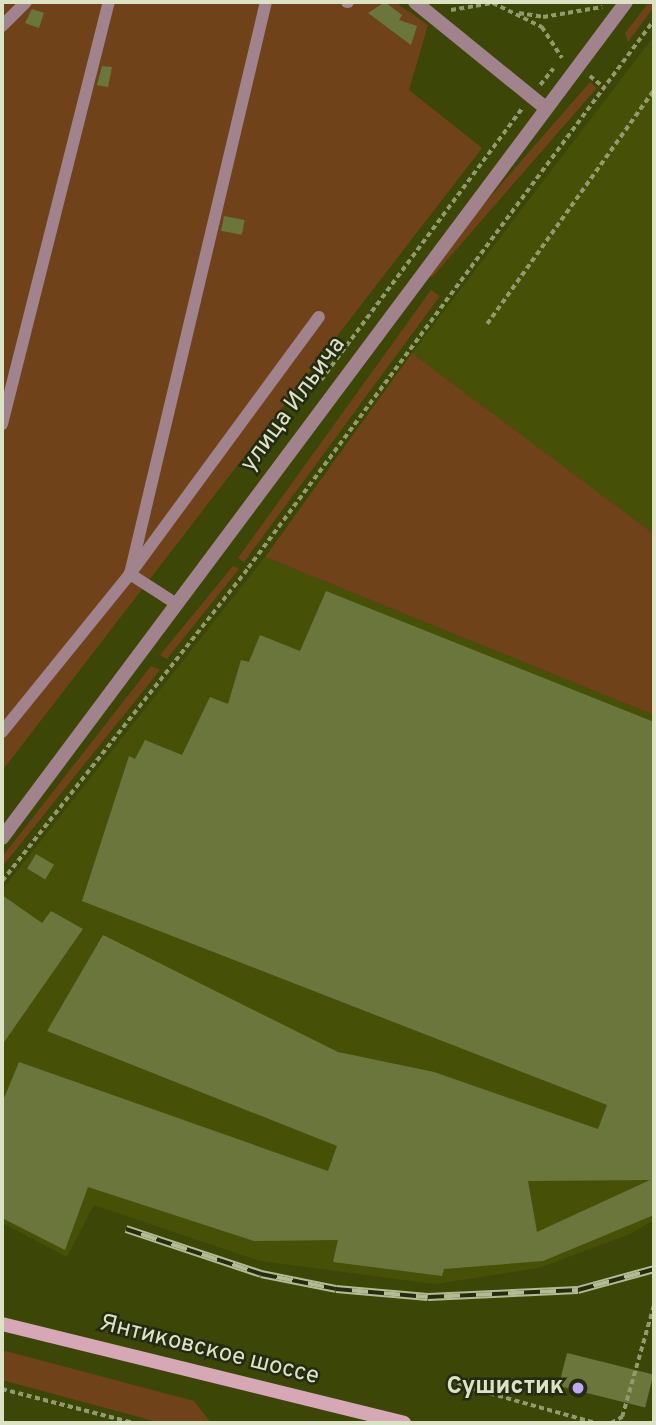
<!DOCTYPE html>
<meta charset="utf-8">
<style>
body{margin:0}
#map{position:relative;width:656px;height:1425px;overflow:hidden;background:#3c4607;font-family:Overpass,sans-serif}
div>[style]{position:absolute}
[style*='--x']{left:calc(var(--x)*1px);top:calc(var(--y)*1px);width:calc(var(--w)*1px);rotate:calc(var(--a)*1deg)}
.built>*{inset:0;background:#465107}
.green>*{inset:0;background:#70421a;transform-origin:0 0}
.building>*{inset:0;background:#6b763d;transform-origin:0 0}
.path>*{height:3.5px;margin-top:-1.75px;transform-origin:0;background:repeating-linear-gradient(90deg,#929b6d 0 5px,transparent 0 8.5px)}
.service>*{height:12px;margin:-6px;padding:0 6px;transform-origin:6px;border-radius:6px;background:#a0838c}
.minor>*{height:14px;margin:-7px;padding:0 7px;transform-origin:7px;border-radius:7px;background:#a0838c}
.tertiary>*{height:14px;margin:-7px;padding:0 7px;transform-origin:7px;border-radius:7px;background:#a0838c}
.secondary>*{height:14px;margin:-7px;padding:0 7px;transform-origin:7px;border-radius:7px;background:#d6a8b6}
.rail>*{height:8px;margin-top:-4px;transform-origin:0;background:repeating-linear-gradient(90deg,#252a12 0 16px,#b3bb94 0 32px);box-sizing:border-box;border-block:2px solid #b3bb94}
.dots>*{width:19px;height:19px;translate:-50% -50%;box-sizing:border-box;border:4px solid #252a12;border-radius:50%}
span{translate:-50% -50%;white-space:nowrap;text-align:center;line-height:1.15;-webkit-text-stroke:5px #252a12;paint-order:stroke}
.street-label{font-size:24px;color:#dce3c5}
.poi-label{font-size:24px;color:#dce3c5;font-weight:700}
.right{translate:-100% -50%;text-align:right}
.frame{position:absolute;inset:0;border:4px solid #dce3c5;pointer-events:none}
</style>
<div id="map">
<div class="built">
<div style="clip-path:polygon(654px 36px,654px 534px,412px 353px)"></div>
<div style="clip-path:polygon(265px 557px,654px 715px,654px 1220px,630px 1234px,539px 1268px,435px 1284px,260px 1261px,94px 1205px,67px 1257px,2px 1223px,2px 890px)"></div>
</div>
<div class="green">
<div style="clip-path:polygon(2px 2px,395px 2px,428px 25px,409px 90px,482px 148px,2px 771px)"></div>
<div style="clip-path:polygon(649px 2px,654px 7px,628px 42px,625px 33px)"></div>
<div style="left:590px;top:82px;width:9px;height:251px;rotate:41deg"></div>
<div style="clip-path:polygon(431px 290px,440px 296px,244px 562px,238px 558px)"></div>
<div style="clip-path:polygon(412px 353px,654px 534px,654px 715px,265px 557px)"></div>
<div style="clip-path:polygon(233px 566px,239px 569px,167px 659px,160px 655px)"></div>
<div style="clip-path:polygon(151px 666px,160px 670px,2px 867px,2px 857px)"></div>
<div style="clip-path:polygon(2px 1350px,194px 1401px,211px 1423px,161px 1423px,2px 1380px)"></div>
</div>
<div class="building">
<div style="clip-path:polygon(385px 2px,402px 15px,399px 20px,417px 26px,411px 45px,368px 13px)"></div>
<div style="clip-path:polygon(32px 9px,44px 13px,39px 28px,25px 23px)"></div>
<div style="clip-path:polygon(102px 66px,112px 67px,108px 87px,97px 85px)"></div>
<div style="left:224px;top:216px;width:21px;height:15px;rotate:11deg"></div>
<div style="clip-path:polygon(evenodd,326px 591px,654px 722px,654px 1215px,543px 1261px,444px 1269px,442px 1276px,333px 1262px,338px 1240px,254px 1241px,88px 1187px,65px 1250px,2px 1218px,2px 1103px,19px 1062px,328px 1171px,337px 1146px,47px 1031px,103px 935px,338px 1052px,434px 1072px,598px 1129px,607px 1105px,82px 901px,129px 756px,135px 759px,145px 740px,182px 755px,210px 697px,228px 704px,241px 660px,249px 662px,260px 635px,300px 651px,326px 591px,650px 1180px,537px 1232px,528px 1181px,650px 1180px)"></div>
<div style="left:36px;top:854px;width:21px;height:17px;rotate:31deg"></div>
<div style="clip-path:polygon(2px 895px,42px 923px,51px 911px,83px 929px,2px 1045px)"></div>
<div style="left:567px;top:1353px;width:89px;height:34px;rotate:14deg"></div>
</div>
<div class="path">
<div style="--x:451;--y:10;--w:43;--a:-9.5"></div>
<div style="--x:493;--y:3;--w:55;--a:26.1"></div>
<div style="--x:542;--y:27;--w:37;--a:57"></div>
<div style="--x:519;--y:13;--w:24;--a:9"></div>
<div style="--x:543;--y:17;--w:60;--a:-9.6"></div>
<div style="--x:590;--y:76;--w:19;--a:39"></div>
<div style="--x:540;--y:85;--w:21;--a:-51"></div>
<div style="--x:487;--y:324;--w:287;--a:-54.5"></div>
<div style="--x:321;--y:380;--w:338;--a:-53.5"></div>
<div style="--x:2;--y:881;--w:398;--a:-51.8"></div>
<div style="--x:248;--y:568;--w:682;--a:-53.47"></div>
<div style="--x:449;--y:1382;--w:153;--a:15.6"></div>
<div style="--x:2;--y:1389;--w:135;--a:14.5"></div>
<div style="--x:611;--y:1423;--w:13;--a:-29"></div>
<div style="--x:622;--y:1417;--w:116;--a:-74.1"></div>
</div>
<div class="service">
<div style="--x:347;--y:2;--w:1;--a:0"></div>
<div style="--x:2;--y:26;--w:34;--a:-45"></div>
<div style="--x:2;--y:424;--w:435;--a:-75.8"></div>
<div style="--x:175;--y:603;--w:54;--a:-147.2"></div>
<div style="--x:130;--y:574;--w:588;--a:-76.63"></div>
<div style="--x:2;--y:732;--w:203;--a:-51"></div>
<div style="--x:130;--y:574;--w:319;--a:-53.7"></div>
</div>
<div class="minor">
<div style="--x:415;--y:2;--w:166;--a:39.1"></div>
</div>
<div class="tertiary">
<div style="--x:2;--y:838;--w:1043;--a:-53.26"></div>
</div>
<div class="secondary">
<div style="--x:2;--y:1324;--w:414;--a:13.8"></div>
</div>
<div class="rail">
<div style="--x:126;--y:1229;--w:142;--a:18.4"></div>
<div style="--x:261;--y:1274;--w:76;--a:11.3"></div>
<div style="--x:336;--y:1289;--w:92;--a:5"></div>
<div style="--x:428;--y:1297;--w:150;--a:-2.7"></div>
<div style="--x:578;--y:1290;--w:79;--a:-15.4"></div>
</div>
<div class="dots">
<div style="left:578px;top:1388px;background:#c0a8f3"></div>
</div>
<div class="street-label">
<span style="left:294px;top:405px;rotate:-54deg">улица Ильича</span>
<span style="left:209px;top:1351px;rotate:14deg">Янтиковское шоссе</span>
</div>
<div class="poi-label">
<span class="right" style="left:564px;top:1388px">Сушистик</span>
</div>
<div class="frame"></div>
</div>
